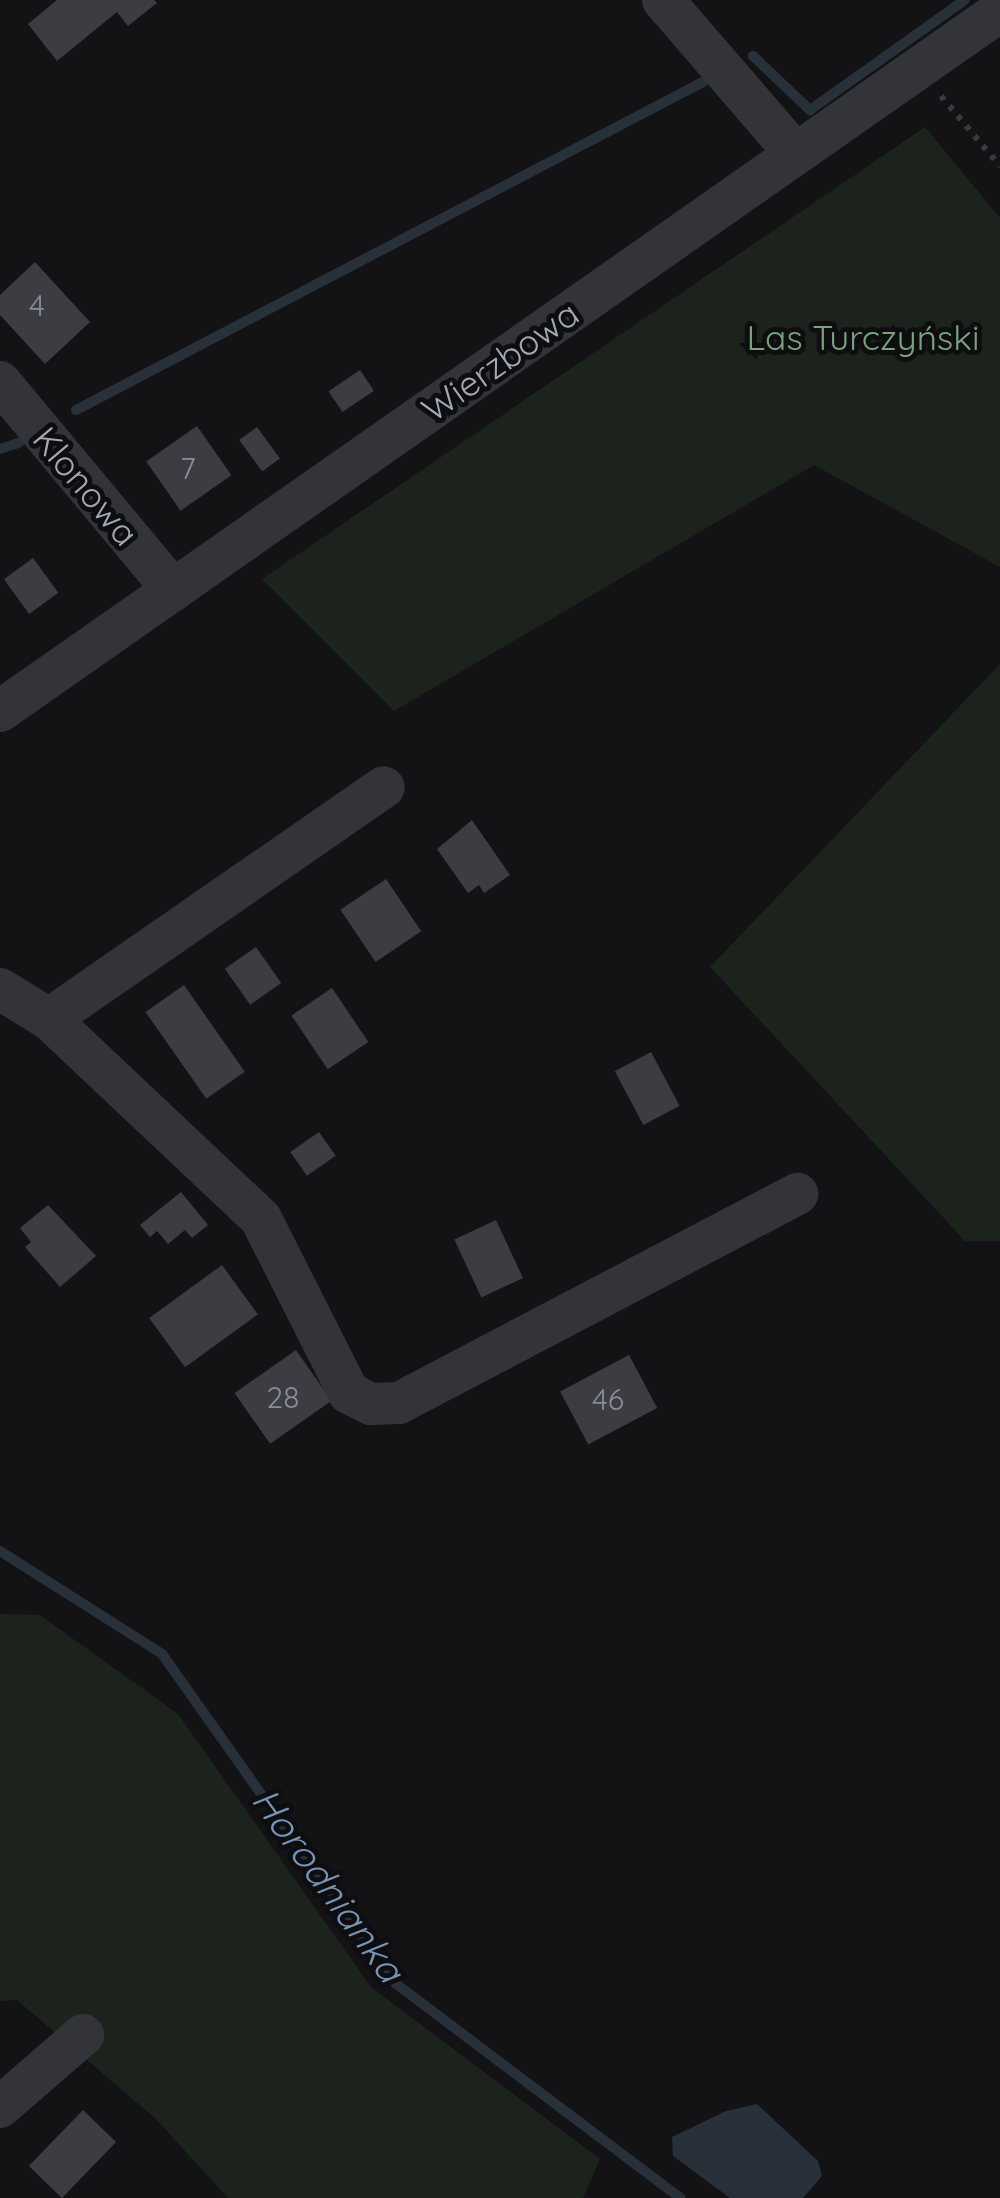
<!DOCTYPE html>
<meta charset="utf-8">
<style>
body{margin:0}
#map{position:relative;width:1000px;height:2198px;overflow:hidden;background:#131315;font-family:Quicksand,sans-serif}
div>[style]{position:absolute}
[style*='--x']{left:calc(var(--x)*1px);top:calc(var(--y)*1px);width:calc(var(--w)*1px);rotate:calc(var(--a)*1deg)}
.green>*{inset:0;background:#1b231c}
.water>*{inset:0;background:#283139}
.stream>*{height:10px;margin:-5px;padding:0 5px;transform-origin:5px;border-radius:5px;background:#283139}
.building>*{inset:0;background:#3c3d42;transform-origin:0 0}
.path>*{height:6px;margin-top:-3px;transform-origin:0;background:repeating-linear-gradient(90deg,#393b41 0 5px,transparent 0 13px)}
.minor>*{height:42px;margin:-21px;padding:0 21px;transform-origin:21px;border-radius:21px;background:#33343a}
span{translate:-50% -50%;white-space:nowrap;text-align:center;line-height:1.15;-webkit-text-stroke:10px #0e0e10;paint-order:stroke}
.number-label{font-size:30px;color:#898d99}
.number-label span{-webkit-text-stroke-width:0}
.park-label{font-size:35px;color:#78a37d}
.street-label{font-size:35px;color:#a3a8b6}
.water-label{font-size:38px;color:#7695b5;font-style:italic}
</style>
<div id="map">
<div class="green">
<div style="clip-path:polygon(925px 127px,1000px 218px,1000px 567px,814px 465px,394px 711px,262px 579px)"></div>
<div style="clip-path:polygon(1000px 664px,1000px 1241px,965px 1241px,710px 967px)"></div>
<div style="clip-path:polygon(0 1614px,40px 1615px,178px 1714px,371px 1987px,600px 2159px,583px 2198px,228px 2198px,156px 2119px,17px 2000px,0 2001px)"></div>
</div>
<div class="water">
<div style="clip-path:polygon(757px 2104px,818px 2161px,822px 2176px,803px 2198px,730px 2198px,673px 2156px,672px 2137px,726px 2111px)"></div>
</div>
<div class="stream">
<div style="--x:753;--y:56;--w:79;--a:43.5"></div>
<div style="--x:810;--y:110;--w:190;--a:-35.4"></div>
<div style="--x:76;--y:410;--w:708;--a:-27.62"></div>
<div style="--x:0;--y:449;--w:20;--a:-18"></div>
<div style="--x:0;--y:1551;--w:192;--a:32.4"></div>
<div style="--x:162;--y:1654;--w:403;--a:54.7"></div>
<div style="--x:395;--y:1983;--w:357;--a:37"></div>
</div>
<div class="building">
<div style="clip-path:polygon(57px 0,154px 0,157px 3px,128px 26px,117px 12px,57px 61px,28px 24px)"></div>
<div style="clip-path:polygon(35px 262px,90px 322px,45px 364px,0 315px,0 295px)"></div>
<div style="left:360px;top:370px;width:25px;height:38px;rotate:56deg"></div>
<div style="left:197px;top:426px;width:60px;height:62px;rotate:55deg"></div>
<div style="left:257px;top:427px;width:39px;height:22px;rotate:54deg"></div>
<div style="left:33px;top:558px;width:43px;height:36px;rotate:54deg"></div>
<div style="clip-path:polygon(472px 820px,510px 875px,484px 893px,479px 885px,468px 893px,437px 849px)"></div>
<div style="left:386px;top:879px;width:63px;height:55px;rotate:56deg"></div>
<div style="left:256px;top:947px;width:44px;height:38px;rotate:55deg"></div>
<div style="left:184px;top:985px;width:106px;height:47px;rotate:55deg"></div>
<div style="left:332px;top:988px;width:65px;height:49px;rotate:56deg"></div>
<div style="left:651px;top:1052px;width:61px;height:41px;rotate:62deg"></div>
<div style="left:319px;top:1132px;width:29px;height:35px;rotate:55deg"></div>
<div style="clip-path:polygon(181px 1192px,208px 1225px,192px 1238px,185px 1230px,168px 1244px,157px 1231px,150px 1237px,140px 1225px)"></div>
<div style="clip-path:polygon(48px 1205px,96px 1256px,60px 1287px,25px 1247px,31px 1242px,20px 1228px)"></div>
<div style="left:496px;top:1220px;width:64px;height:46px;rotate:65deg"></div>
<div style="left:222px;top:1265px;width:61px;height:90px;rotate:54deg"></div>
<div style="left:296px;top:1350px;width:62px;height:75px;rotate:55deg"></div>
<div style="left:629px;top:1355px;width:60px;height:78px;rotate:62deg"></div>
<div style="left:83px;top:2110px;width:46px;height:78px;rotate:44deg"></div>
</div>
<div class="path">
<div style="--x:941;--y:96;--w:92;--a:49.9"></div>
</div>
<div class="minor">
<div style="--x:663;--y:0;--w:203;--a:49.2"></div>
<div style="--x:0;--y:382;--w:271;--a:50.2"></div>
<div style="--x:0;--y:711;--w:1221;--a:-34.99"></div>
<div style="--x:0;--y:989;--w:57;--a:31.5"></div>
<div style="--x:49;--y:1019;--w:291;--a:43.3"></div>
<div style="--x:261;--y:1219;--w:195;--a:63.2"></div>
<div style="--x:349;--y:1393;--w:25;--a:27"></div>
<div style="--x:371;--y:1404;--w:28;--a:-2"></div>
<div style="--x:399;--y:1403;--w:450;--a:-27.7"></div>
<div style="--x:49;--y:1019;--w:407;--a:-34.7"></div>
<div style="--x:0;--y:2107;--w:110;--a:-40.9"></div>
</div>
<div class="number-label">
<span style="left:37px;top:305px">4</span>
<span style="left:188px;top:468px">7</span>
<span style="left:283px;top:1397px">28</span>
<span style="left:608px;top:1399px">46</span>
</div>
<div class="park-label">
<span style="left:863px;top:337px">Las Turczyński</span>
</div>
<div class="street-label">
<span style="left:500px;top:361px;rotate:-35deg">Wierzbowa</span>
<span style="left:86px;top:486px;rotate:50deg">Klonowa</span>
</div>
<div class="water-label">
<span style="left:328px;top:1885px;rotate:54deg">Horodnianka</span>
</div>
</div>
